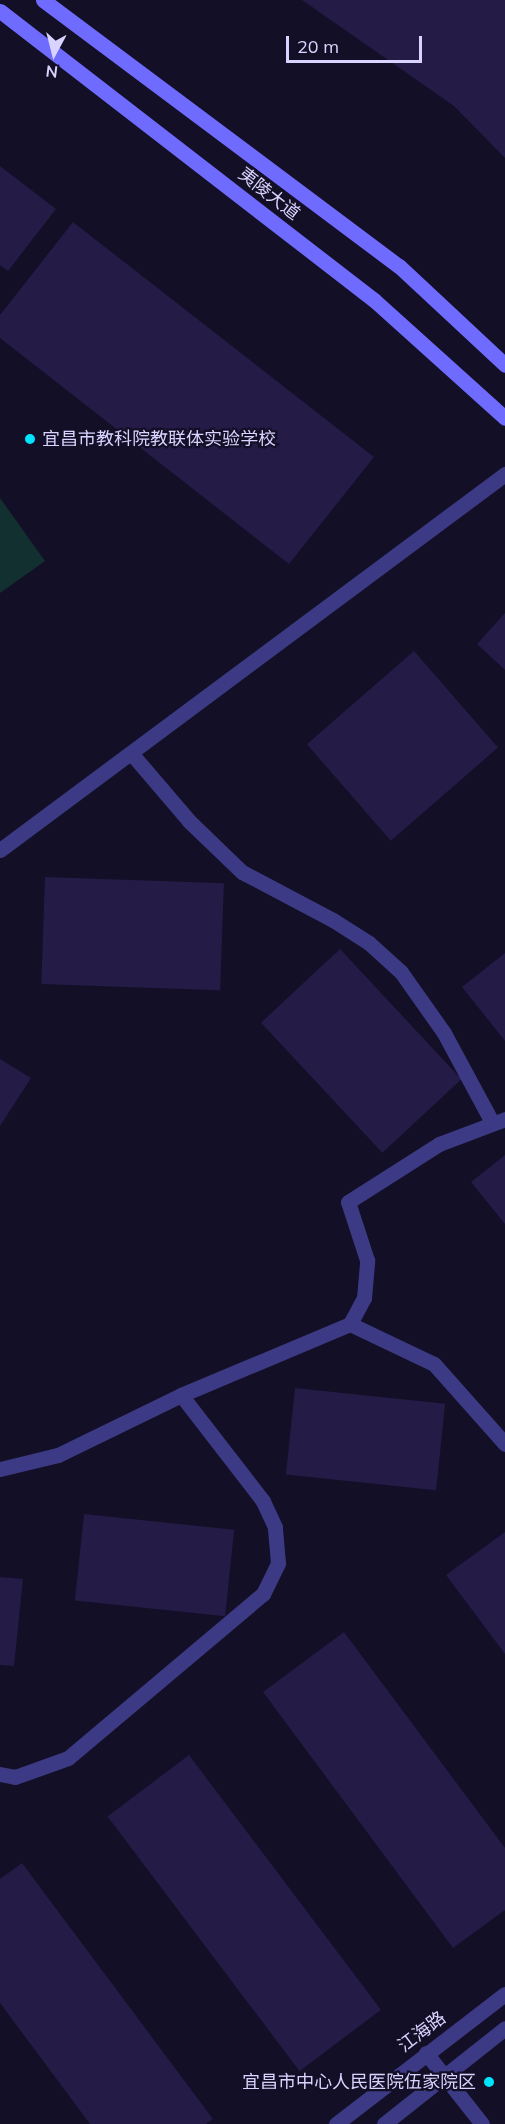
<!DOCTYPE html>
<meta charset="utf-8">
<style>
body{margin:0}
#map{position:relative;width:505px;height:2124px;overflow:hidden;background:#130f26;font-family:Mulish,"Noto Sans SC",sans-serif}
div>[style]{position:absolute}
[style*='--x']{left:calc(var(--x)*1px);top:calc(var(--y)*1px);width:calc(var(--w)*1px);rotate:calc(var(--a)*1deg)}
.green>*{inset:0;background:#12302f}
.building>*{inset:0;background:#241b47;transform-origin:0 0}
.service>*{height:15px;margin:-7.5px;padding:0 7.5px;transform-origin:7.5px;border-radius:7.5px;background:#3d3a85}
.minor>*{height:15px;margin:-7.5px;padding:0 7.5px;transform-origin:7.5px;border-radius:7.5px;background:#3d3a85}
.tertiary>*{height:15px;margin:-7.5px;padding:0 7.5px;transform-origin:7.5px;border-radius:7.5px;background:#3d3a85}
.secondary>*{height:15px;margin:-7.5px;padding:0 7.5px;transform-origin:7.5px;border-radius:7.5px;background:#6f6bff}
.dots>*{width:16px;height:16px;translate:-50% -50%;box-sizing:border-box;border:3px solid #130f26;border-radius:50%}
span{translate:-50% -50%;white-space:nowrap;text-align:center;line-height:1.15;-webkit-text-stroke:4.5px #130f26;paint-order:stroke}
.street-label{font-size:18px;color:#d9d4ff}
.poi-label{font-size:18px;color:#d9d4ff}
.left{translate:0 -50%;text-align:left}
.right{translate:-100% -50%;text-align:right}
.north{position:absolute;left:24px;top:24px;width:60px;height:60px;-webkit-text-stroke:4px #130f26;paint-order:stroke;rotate:187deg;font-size:16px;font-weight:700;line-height:24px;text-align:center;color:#d9d4ff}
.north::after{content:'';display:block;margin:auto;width:21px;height:27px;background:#d9d4ff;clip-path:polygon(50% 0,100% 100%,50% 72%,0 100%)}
.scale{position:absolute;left:286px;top:36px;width:136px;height:27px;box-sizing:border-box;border:3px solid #d9d4ff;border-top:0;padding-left:8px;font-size:18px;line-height:21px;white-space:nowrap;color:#d9d4ff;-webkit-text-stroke:4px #130f26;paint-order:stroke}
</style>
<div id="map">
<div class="green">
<div style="clip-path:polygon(0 498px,45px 561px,0 593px)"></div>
</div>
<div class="building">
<div style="clip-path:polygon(302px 0,505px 0,505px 158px,454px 106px)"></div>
<div style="clip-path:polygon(0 166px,56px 209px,8px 271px,0 265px)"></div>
<div style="clip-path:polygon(73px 222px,374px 457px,289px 564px,0 338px,0 315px)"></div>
<div style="clip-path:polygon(505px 613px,505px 670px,477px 644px)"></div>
<div style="left:414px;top:651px;width:128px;height:142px;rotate:49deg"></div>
<div style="left:45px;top:877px;width:179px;height:107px;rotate:2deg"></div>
<div style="left:340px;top:949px;width:178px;height:108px;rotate:47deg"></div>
<div style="clip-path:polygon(505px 953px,505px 1041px,462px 987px)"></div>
<div style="clip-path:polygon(0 1059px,31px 1078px,0 1126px)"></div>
<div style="clip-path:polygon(505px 1155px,505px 1224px,471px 1182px)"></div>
<div style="left:295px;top:1388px;width:151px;height:87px;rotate:6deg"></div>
<div style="left:84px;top:1514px;width:151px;height:87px;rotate:6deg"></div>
<div style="clip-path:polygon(505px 1532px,505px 1654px,446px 1575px)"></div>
<div style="clip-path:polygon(0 1577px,23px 1579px,14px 1666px,0 1665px)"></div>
<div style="clip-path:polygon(344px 1632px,505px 1848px,505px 1910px,453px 1948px,263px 1692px)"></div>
<div style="left:189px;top:1755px;width:319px;height:102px;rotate:53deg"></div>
<div style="clip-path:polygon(22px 1863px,213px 2119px,206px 2124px,90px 2124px,0 2003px,0 1879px)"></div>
</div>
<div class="service">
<div style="--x:131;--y:753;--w:89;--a:49.5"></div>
<div style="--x:189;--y:821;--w:74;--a:43.9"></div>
<div style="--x:242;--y:872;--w:103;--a:27.8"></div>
<div style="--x:333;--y:920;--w:43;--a:32.6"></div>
<div style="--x:369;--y:943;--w:43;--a:42.2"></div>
<div style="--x:401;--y:972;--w:75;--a:54.8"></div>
<div style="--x:444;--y:1033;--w:101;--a:61.7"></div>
<div style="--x:0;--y:1469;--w:60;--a:-13.6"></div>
<div style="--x:58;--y:1455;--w:137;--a:-26"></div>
<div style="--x:181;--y:1395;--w:183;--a:-22.8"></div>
<div style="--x:350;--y:1324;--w:30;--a:-62"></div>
<div style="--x:364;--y:1298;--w:38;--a:-85"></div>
<div style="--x:367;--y:1260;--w:61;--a:-108.1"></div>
<div style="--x:348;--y:1202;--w:108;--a:-32.5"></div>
<div style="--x:439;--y:1144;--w:71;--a:-20.7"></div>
<div style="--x:0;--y:1774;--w:15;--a:11"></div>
<div style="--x:15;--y:1777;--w:56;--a:-19.7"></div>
<div style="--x:68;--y:1758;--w:255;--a:-40.1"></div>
<div style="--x:263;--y:1594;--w:34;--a:-64"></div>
<div style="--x:278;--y:1563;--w:36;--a:-95"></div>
<div style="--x:275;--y:1527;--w:29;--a:-115"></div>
<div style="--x:263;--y:1501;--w:134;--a:-127.7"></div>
</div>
<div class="minor">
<div style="--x:0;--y:850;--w:630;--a:-36.67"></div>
<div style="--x:350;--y:1324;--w:93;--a:25.5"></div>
<div style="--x:434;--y:1364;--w:107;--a:48.4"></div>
<div style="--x:426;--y:2053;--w:90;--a:51.7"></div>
</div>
<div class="tertiary">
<div style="--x:336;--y:2124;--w:213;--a:-37.6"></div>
<div style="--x:384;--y:2124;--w:154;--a:-38.4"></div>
</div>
<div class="secondary">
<div style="--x:43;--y:0;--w:444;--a:36.8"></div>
<div style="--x:399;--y:266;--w:145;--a:43"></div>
<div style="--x:0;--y:11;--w:473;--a:37.7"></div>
<div style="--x:374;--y:300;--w:176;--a:42"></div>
</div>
<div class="dots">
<div style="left:30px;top:439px;background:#00e5ff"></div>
<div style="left:489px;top:2082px;background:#00e5ff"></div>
</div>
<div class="street-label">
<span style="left:269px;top:194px;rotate:38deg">夷陵大道</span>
<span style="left:422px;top:2032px;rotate:-37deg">江海路</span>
</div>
<div class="poi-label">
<span class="left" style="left:42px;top:439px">宜昌市教科院教联体实验学校</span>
<span class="right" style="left:476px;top:2082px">宜昌市中心人民医院伍家院区</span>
</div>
<div class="north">N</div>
<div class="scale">20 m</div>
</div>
